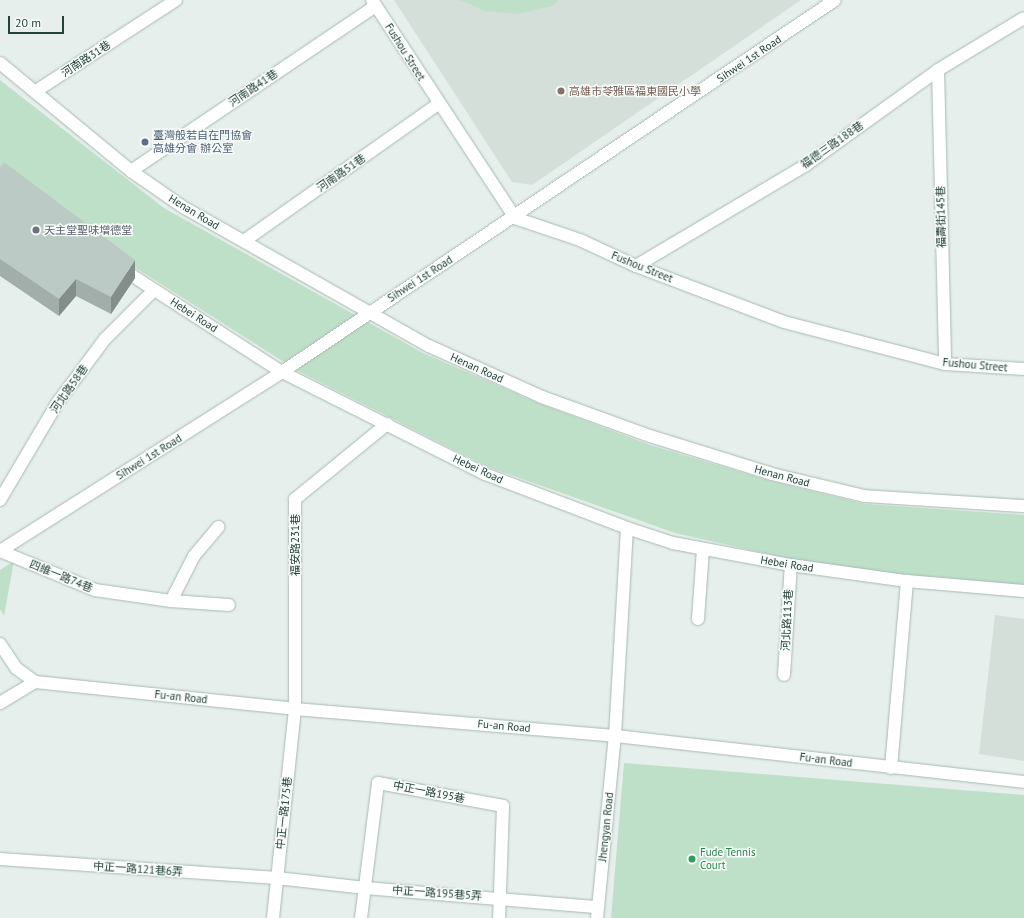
<!DOCTYPE html>
<meta charset="utf-8">
<style>
body{margin:0}
#map{position:relative;width:1024px;height:918px;overflow:hidden;background:#e6efeb;font-family:"PT Sans","Noto Sans TC",sans-serif}
div>[style]{position:absolute}
[style*='--x']{left:calc(var(--x)*1px);top:calc(var(--y)*1px);width:calc(var(--w)*1px);rotate:calc(var(--a)*1deg)}
.built>*{inset:0;background:#d4dfda}
.green>*{inset:0;background:#bfe0c8}
.roads{filter:drop-shadow(0 0 1px #a8b8b2) drop-shadow(0 0 1px #a8b8b2)}
.street>*{height:12px;margin:-6px;padding:0 6px;transform-origin:6px;border-radius:6px;background:#fff}
.secondary>*{height:12px;margin:-6px;padding:0 6px;transform-origin:6px;border-radius:6px;background:#fff}
.wall>*{inset:0;background:#a1aea9}
.shaded-wall>*{inset:0;background:#838d89}
.building>*{inset:0;background:#bbcac4}
.dots>*{width:11px;height:11px;translate:-50% -50%;box-sizing:border-box;border:2px solid #f7fbf9;border-radius:50%}
span{translate:-50% -50%;white-space:nowrap;text-align:center;line-height:1.15;-webkit-text-stroke:3px #f7fbf9;paint-order:stroke}
.street-label{font-size:11px;color:#24423a}
.education-label{font-size:11px;color:#785e54}
.left{translate:0 -50%;text-align:left}
.service-label{font-size:11px;color:#4e5e75}
.worship-label{font-size:11px;color:#5b616d}
.leisure-label{font-size:11px;color:#27864d}
.scale{position:absolute;left:8px;top:16px;width:56px;height:18px;box-sizing:border-box;border:2px solid #24423a;border-top:0;padding-left:5px;font-size:12px;line-height:14px;white-space:nowrap;color:#24423a;-webkit-text-stroke:3px #f7fbf9;paint-order:stroke}
</style>
<div id="map">
<div class="built">
<div style="clip-path:polygon(394px 0,801px 0,532px 185px,512px 182px)"></div>
<div style="clip-path:polygon(995px 615px,1024px 619px,1024px 761px,979px 754px)"></div>
</div>
<div class="green">
<div style="clip-path:polygon(460px 0,559px 0,552px 6px,517px 14px,485px 11px)"></div>
<div style="clip-path:polygon(0 80px,164px 208px,423px 353px,538px 403px,650px 445px,771px 481px,865px 504px,1024px 515px,1024px 594px,978px 589px,786px 558px,675px 533px,488px 467px,298px 371px,98px 244px,0 167px)"></div>
<div style="clip-path:polygon(14px 561px,4px 616px,0 609px,0 570px)"></div>
<div style="clip-path:polygon(624px 763px,1024px 795px,1024px 918px,611px 918px)"></div>
</div>
<div class="roads">
<div class="street">
<div style="--x:372;--y:0;--w:261;--a:56.7"></div>
<div style="--x:515;--y:218;--w:69;--a:18.7"></div>
<div style="--x:580;--y:240;--w:62;--a:24.9"></div>
<div style="--x:636;--y:266;--w:158;--a:20.7"></div>
<div style="--x:784;--y:322;--w:166;--a:14.6"></div>
<div style="--x:945;--y:364;--w:79;--a:3.6"></div>
<div style="--x:0;--y:63;--w:170;--a:39.5"></div>
<div style="--x:131;--y:171;--w:63;--a:34.7"></div>
<div style="--x:183;--y:207;--w:283;--a:29.5"></div>
<div style="--x:429;--y:346;--w:124;--a:24.3"></div>
<div style="--x:542;--y:397;--w:115;--a:19.9"></div>
<div style="--x:650;--y:436;--w:128;--a:17.3"></div>
<div style="--x:772;--y:474;--w:95;--a:13.4"></div>
<div style="--x:864;--y:496;--w:160;--a:3.6"></div>
<div style="--x:938;--y:70;--w:294;--a:88.6"></div>
<div style="--x:36;--y:91;--w:167;--a:-33"></div>
<div style="--x:131;--y:171;--w:295;--a:-34"></div>
<div style="--x:244;--y:241;--w:237;--a:-35.2"></div>
<div style="--x:636;--y:266;--w:198;--a:-30.7"></div>
<div style="--x:806;--y:165;--w:163;--a:-35.7"></div>
<div style="--x:938;--y:70;--w:100;--a:-31.2"></div>
<div style="--x:122;--y:269;--w:190;--a:32.8"></div>
<div style="--x:282;--y:372;--w:227;--a:26.7"></div>
<div style="--x:485;--y:474;--w:152;--a:20.8"></div>
<div style="--x:627;--y:528;--w:48;--a:18.1"></div>
<div style="--x:673;--y:543;--w:120;--a:10.6"></div>
<div style="--x:791;--y:565;--w:117;--a:7.9"></div>
<div style="--x:907;--y:581;--w:117;--a:4.9"></div>
<div style="--x:0;--y:500;--w:114;--a:-59.4"></div>
<div style="--x:58;--y:402;--w:79;--a:-53.3"></div>
<div style="--x:105;--y:339;--w:69;--a:-45"></div>
<div style="--x:0;--y:551;--w:103;--a:22.3"></div>
<div style="--x:95;--y:590;--w:77;--a:8.2"></div>
<div style="--x:171;--y:601;--w:58;--a:3.9"></div>
<div style="--x:171;--y:601;--w:51;--a:-62.9"></div>
<div style="--x:194;--y:556;--w:38;--a:-50"></div>
<div style="--x:698;--y:619;--w:70;--a:-85.9"></div>
<div style="--x:0;--y:644;--w:29;--a:56"></div>
<div style="--x:16;--y:668;--w:24;--a:36"></div>
<div style="--x:35;--y:682;--w:261;--a:5.9"></div>
<div style="--x:295;--y:709;--w:321;--a:4.8"></div>
<div style="--x:615;--y:736;--w:412;--a:6.4"></div>
<div style="--x:784;--y:675;--w:110;--a:-86.4"></div>
<div style="--x:0;--y:703;--w:41;--a:-31"></div>
<div style="--x:891;--y:768;--w:188;--a:-85.1"></div>
<div style="--x:0;--y:859;--w:278;--a:3.9"></div>
<div style="--x:277;--y:878;--w:89;--a:6.5"></div>
<div style="--x:365;--y:888;--w:234;--a:4.7"></div>
<div style="--x:273;--y:918;--w:210;--a:-84"></div>
<div style="--x:295;--y:709;--w:210;--a:-90"></div>
<div style="--x:295;--y:499;--w:119;--a:-39.2"></div>
<div style="--x:361;--y:918;--w:136;--a:-82.8"></div>
<div style="--x:378;--y:783;--w:127;--a:10.4"></div>
<div style="--x:503;--y:806;--w:112;--a:92"></div>
<div style="--x:597;--y:918;--w:183;--a:-84.4"></div>
<div style="--x:615;--y:736;--w:208;--a:-86.7"></div>
</div>
<div class="secondary">
<div style="--x:0;--y:551;--w:334;--a:-32.4"></div>
<div style="--x:282;--y:372;--w:666;--a:-33.93"></div>
</div>
</div>
<div class="wall">
<div style="clip-path:polygon(0 167px,135px 278px,111px 314px,76px 296px,59px 316px,0 276px)"></div>
</div>
<div class="shaded-wall">
<div style="clip-path:polygon(135px 260px,135px 278px,111px 314px,111px 297px)"></div>
<div style="clip-path:polygon(76px 279px,76px 296px,59px 316px,59px 299px)"></div>
</div>
<div class="building">
<div style="clip-path:polygon(4px 162px,135px 260px,111px 297px,76px 279px,59px 299px,0 259px,0 167px)"></div>
</div>
<div class="dots">
<div style="left:561px;top:91px;background:#8d6e63"></div>
<div style="left:145px;top:142px;background:#5c6f8a"></div>
<div style="left:36px;top:230px;background:#6b7280"></div>
<div style="left:692px;top:859px;background:#2e9e5b"></div>
</div>
<div class="street-label">
<span style="left:405px;top:52px;rotate:58deg">Fushou Street</span>
<span style="left:86px;top:59px;rotate:-33deg">河南路31巷</span>
<span style="left:749px;top:59px;rotate:-34deg">Sihwei 1st Road</span>
<span style="left:253px;top:88px;rotate:-34deg">河南路41巷</span>
<span style="left:832px;top:145px;rotate:-35deg">福德三路188巷</span>
<span style="left:341px;top:173px;rotate:-35deg">河南路51巷</span>
<span style="left:194px;top:212px;rotate:31deg">Henan Road</span>
<span style="left:941px;top:217px;rotate:-91deg">福壽街145巷</span>
<span style="left:642px;top:267px;rotate:22deg">Fushou Street</span>
<span style="left:420px;top:279px;rotate:-33deg">Sihwei 1st Road</span>
<span style="left:194px;top:315px;rotate:33deg">Hebei Road</span>
<span style="left:975px;top:365px;rotate:5deg">Fushou Street</span>
<span style="left:477px;top:368px;rotate:24deg">Henan Road</span>
<span style="left:69px;top:389px;rotate:-55deg">河北路58巷</span>
<span style="left:149px;top:457px;rotate:-32deg">Sihwei 1st Road</span>
<span style="left:478px;top:469px;rotate:25deg">Hebei Road</span>
<span style="left:782px;top:476px;rotate:15deg">Henan Road</span>
<span style="left:295px;top:545px;rotate:-90deg">福安路231巷</span>
<span style="left:787px;top:564px;rotate:9deg">Hebei Road</span>
<span style="left:61px;top:576px;rotate:22deg">四維一路74巷</span>
<span style="left:787px;top:620px;rotate:-87deg">河北路113巷</span>
<span style="left:181px;top:697px;rotate:6deg">Fu-an Road</span>
<span style="left:504px;top:726px;rotate:5deg">Fu-an Road</span>
<span style="left:826px;top:760px;rotate:7deg">Fu-an Road</span>
<span style="left:429px;top:792px;rotate:11deg">中正一路195巷</span>
<span style="left:284px;top:813px;rotate:-84deg">中正一路175巷</span>
<span style="left:606px;top:827px;rotate:-84deg">Jhengyan Road</span>
<span style="left:138px;top:869px;rotate:4deg">中正一路121巷6弄</span>
<span style="left:437px;top:893px;rotate:4deg">中正一路195巷5弄</span>
</div>
<div class="education-label">
<span class="left" style="left:569px;top:91px">高雄市苓雅區福東國民小學</span>
</div>
<div class="service-label">
<span class="left" style="left:153px;top:142px">臺灣般若自在門協會<br>高雄分會 辦公室</span>
</div>
<div class="worship-label">
<span class="left" style="left:44px;top:230px">天主堂聖味增德堂</span>
</div>
<div class="leisure-label">
<span class="left" style="left:700px;top:859px">Fude Tennis<br>Court</span>
</div>
<div class="scale">20 m</div>
</div>
